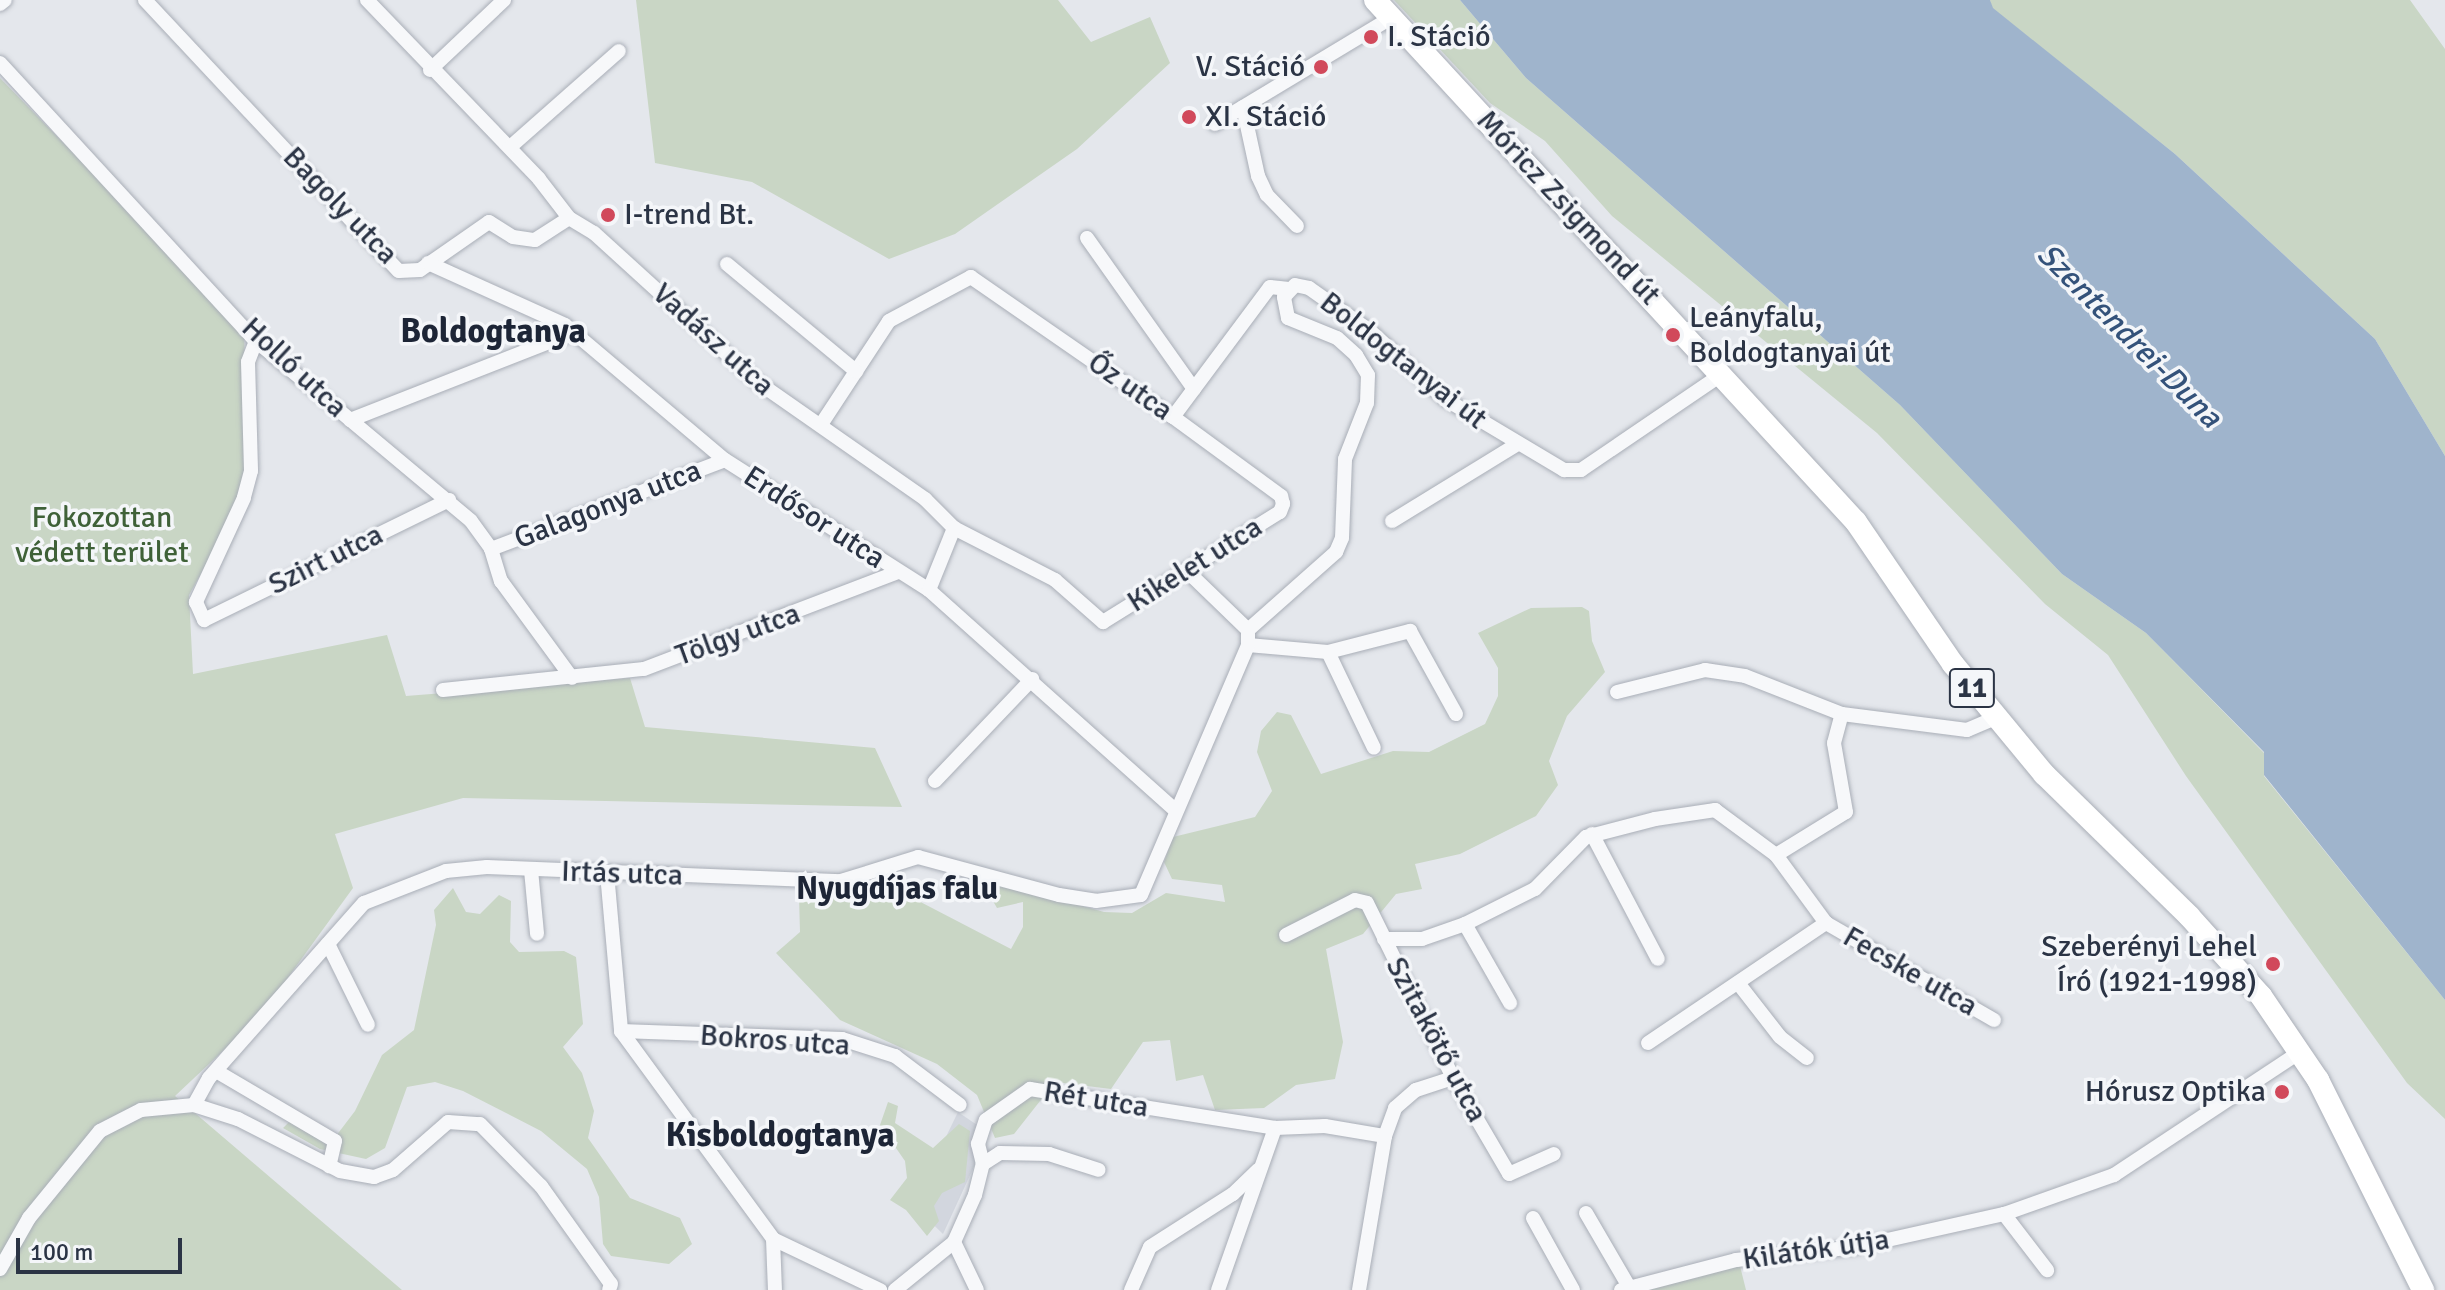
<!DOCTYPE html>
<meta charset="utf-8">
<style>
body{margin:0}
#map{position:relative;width:2445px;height:1290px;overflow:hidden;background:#e4e7ec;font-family:Signika,sans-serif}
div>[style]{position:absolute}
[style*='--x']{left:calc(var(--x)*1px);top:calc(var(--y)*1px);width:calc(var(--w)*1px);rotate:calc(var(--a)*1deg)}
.built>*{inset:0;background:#d2d6de}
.green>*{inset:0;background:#c9d6c5}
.water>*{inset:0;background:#9fb4cc}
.roads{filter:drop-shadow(0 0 2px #a9aeb7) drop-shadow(0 0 2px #a9aeb7)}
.minor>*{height:14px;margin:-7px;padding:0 7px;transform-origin:7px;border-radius:7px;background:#f7f8fa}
.primary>*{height:22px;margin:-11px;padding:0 11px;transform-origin:11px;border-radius:11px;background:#fff}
.dots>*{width:22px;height:22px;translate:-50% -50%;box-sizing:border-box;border:4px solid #f4f6f9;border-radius:50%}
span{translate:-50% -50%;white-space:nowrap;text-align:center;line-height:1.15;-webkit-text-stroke:7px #f4f6f9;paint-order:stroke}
.shield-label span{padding:2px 6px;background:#f4f6f9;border:2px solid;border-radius:6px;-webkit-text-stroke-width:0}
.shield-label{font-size:28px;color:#2b3445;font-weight:700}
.poi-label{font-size:30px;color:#2b3445}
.left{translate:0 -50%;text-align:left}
.right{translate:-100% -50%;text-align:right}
.street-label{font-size:30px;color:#2b3445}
.park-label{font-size:30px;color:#3f6138}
.water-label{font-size:32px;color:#34527a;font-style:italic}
.neighbourhood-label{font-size:32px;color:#1d2536;font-weight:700}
.quarter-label{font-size:34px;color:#1d2536;font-weight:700}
.scale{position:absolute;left:16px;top:1238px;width:166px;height:36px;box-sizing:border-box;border:4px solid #2b3445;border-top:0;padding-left:10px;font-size:24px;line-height:28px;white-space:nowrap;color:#2b3445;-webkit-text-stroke:6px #f4f6f9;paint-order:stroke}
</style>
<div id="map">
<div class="built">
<div style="clip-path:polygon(958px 1112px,980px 1127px,977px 1160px,943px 1234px,913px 1205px)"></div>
</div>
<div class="green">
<div style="clip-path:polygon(636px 0,1058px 0,1091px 42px,1150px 17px,1170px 63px,1077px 149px,955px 234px,889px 259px,752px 182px,655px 163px)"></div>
<div style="clip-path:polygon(1394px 0,1460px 0,1526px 78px,1900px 405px,2062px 574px,2146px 633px,2264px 753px,2264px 776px,2445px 1000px,2445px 1119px,2407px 1083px,2186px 776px,2108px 655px,2045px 604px,1877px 433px,1612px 216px,1545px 141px,1490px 103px)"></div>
<div style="clip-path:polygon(1990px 0,2410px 0,2445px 49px,2445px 456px,2375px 339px,2175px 154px,1992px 8px)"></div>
<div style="clip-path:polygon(0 78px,244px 328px,248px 490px,189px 595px,193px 674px,387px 635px,406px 696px,630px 678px,645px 727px,875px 748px,902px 807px,463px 798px,335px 834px,353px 888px,260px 1016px,175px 1096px,402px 1290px,0 1290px)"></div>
<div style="clip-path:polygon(1582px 607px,1589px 611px,1592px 641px,1605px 672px,1567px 716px,1549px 761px,1558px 785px,1536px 816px,1460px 854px,1415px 864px,1422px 889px,1396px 894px,1363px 934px,1326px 949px,1343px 1042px,1335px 1079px,1296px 1085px,1264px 1108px,1215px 1110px,1203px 1075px,1176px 1081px,1170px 1040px,1143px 1042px,1111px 1089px,1055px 1082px,1014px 1134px,995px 1138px,977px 1095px,937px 1064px,840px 1020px,776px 953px,800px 932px,799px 897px,857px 897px,882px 882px,1011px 949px,1023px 927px,1023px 902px,997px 908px,979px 877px,1104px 912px,1132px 913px,1166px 893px,1225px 902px,1222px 885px,1172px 879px,1164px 862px,1173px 837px,1255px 817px,1272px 791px,1257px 752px,1261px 731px,1277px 712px,1291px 715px,1321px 774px,1393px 751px,1429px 752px,1485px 724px,1498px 696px,1498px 668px,1478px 633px,1531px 608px)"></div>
<div style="clip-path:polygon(453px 888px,466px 912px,480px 914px,499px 895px,511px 901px,510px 942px,519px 952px,564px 951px,576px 957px,583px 1024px,563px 1047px,582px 1073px,594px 1111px,588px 1138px,630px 1198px,680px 1218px,692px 1244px,669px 1264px,611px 1256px,603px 1244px,599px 1197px,587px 1169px,541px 1131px,463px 1091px,435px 1082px,407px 1087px,385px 1148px,366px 1159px,320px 1149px,283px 1128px,293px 1118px,336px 1136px,355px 1111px,382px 1055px,414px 1030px,436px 925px,434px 910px)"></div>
<div style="clip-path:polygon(888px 1102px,898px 1106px,895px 1123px,933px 1148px,959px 1124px,970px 1131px,965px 1182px,942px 1193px,934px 1206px,939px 1221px,927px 1236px,906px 1210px,890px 1200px,907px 1178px,905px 1161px,880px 1125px)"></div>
<div style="clip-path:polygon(1739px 1262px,1746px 1290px,1648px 1290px)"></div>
</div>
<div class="water">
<div style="clip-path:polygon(1460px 0,1990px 0,1993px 8px,2175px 154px,2375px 339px,2445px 456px,2445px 1000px,2264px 775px,2264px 752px,2146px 633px,2062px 574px,1900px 405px,1526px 78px)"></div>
</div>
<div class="roads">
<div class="minor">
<div style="--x:145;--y:0;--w:371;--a:46.9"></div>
<div style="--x:399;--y:271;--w:21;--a:-3"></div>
<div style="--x:420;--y:270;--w:84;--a:-34.8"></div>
<div style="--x:489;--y:222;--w:28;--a:32"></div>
<div style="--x:513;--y:237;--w:22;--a:8"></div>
<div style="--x:535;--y:240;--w:40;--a:-32.9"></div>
<div style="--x:367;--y:0;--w:248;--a:46.1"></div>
<div style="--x:539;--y:179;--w:49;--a:52.4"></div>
<div style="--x:569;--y:218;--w:29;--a:31"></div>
<div style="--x:594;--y:233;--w:223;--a:42.3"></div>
<div style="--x:759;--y:383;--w:203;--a:34.9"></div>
<div style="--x:925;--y:499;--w:41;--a:45"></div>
<div style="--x:954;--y:528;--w:114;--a:27.2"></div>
<div style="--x:1055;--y:580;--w:64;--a:41.2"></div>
<div style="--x:1103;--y:622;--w:208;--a:-31.9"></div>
<div style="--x:1280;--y:512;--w:9;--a:-69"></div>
<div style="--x:1283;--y:504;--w:8;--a:-104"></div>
<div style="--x:1281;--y:496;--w:134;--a:-143.8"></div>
<div style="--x:1173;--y:417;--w:246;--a:-145.3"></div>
<div style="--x:971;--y:277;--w:93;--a:151.8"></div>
<div style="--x:889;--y:321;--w:122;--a:123.3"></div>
<div style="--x:0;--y:4;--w:6;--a:-39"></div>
<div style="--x:0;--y:63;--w:378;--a:47.4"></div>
<div style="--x:256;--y:341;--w:280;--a:39.9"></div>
<div style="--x:471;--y:521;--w:34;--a:54"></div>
<div style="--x:491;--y:549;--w:34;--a:73"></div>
<div style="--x:501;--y:581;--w:120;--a:53.8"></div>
<div style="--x:430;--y:70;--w:102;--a:-43.4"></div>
<div style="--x:1243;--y:107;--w:71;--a:77.7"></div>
<div style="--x:1258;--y:176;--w:21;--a:65"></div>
<div style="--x:1267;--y:195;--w:43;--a:45.9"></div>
<div style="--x:1215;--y:124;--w:205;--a:-31.1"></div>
<div style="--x:510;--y:147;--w:145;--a:-41.4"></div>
<div style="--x:1087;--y:238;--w:185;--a:54.7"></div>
<div style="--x:428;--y:263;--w:150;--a:24.3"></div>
<div style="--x:565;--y:325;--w:209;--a:40.2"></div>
<div style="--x:725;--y:460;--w:242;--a:32.5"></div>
<div style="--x:929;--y:590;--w:330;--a:41.8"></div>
<div style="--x:727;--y:264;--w:168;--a:39.7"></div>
<div style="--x:256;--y:341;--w:22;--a:111"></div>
<div style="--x:248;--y:362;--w:109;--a:88.4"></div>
<div style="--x:251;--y:471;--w:28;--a:105"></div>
<div style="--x:244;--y:498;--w:115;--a:114.8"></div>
<div style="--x:196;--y:602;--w:20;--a:66"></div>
<div style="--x:204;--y:620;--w:273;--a:-26.1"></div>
<div style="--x:1173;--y:417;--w:162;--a:-53.3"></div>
<div style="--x:1270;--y:287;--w:19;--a:6"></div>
<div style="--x:350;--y:420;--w:242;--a:-21.4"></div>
<div style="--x:1392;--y:521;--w:145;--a:-31.5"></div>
<div style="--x:491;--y:549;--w:250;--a:-20.8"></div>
<div style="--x:1188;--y:572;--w:83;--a:44"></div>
<div style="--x:929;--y:590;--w:67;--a:-68"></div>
<div style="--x:1248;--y:645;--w:80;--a:5"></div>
<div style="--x:1328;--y:652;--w:85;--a:-14.4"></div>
<div style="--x:1410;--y:631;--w:95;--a:61"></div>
<div style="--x:1328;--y:652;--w:106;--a:64.4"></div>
<div style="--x:443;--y:690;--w:202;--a:-6"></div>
<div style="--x:644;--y:669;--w:272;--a:-20.9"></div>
<div style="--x:1617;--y:692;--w:91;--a:-14"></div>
<div style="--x:1705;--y:670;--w:40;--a:8.5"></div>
<div style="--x:1745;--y:676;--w:104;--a:21.4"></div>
<div style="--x:935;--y:781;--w:141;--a:-46.4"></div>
<div style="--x:1592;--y:834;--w:141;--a:62.2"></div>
<div style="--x:1776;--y:855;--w:84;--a:53.7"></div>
<div style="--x:1826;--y:923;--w:194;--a:30"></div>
<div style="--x:531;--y:870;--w:64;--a:84.6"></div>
<div style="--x:607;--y:873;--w:159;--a:84.9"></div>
<div style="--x:621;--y:1031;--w:258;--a:53.8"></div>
<div style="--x:773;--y:1239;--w:51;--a:87.8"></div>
<div style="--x:1465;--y:924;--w:91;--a:60.3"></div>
<div style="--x:1286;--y:935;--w:77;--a:-26.9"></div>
<div style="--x:1355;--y:900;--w:12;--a:14"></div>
<div style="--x:1367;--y:903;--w:195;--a:63.8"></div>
<div style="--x:1453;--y:1078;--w:111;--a:59.7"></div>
<div style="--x:1509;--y:1174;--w:49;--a:-24"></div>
<div style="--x:1384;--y:939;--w:38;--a:0"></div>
<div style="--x:1422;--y:939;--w:46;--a:-19.2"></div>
<div style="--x:1465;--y:924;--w:78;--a:-26.6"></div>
<div style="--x:1535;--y:889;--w:73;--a:-45.6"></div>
<div style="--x:1586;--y:837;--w:71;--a:-14.6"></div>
<div style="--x:1655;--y:819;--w:61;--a:-8.5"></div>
<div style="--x:1715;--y:810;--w:76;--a:36.4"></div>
<div style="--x:1776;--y:855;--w:82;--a:-31.6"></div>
<div style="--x:1846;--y:812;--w:70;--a:-99.9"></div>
<div style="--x:1834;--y:743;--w:30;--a:-75"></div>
<div style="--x:1842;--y:714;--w:126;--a:7.3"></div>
<div style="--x:1967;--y:730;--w:30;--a:-23"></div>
<div style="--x:328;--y:944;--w:90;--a:63.7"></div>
<div style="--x:1738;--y:983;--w:68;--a:52.1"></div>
<div style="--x:1780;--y:1037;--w:34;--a:38"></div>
<div style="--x:621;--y:1031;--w:221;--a:2.1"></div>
<div style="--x:842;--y:1039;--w:56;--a:17.8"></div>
<div style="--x:895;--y:1056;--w:81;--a:37"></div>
<div style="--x:1648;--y:1043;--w:215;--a:-34"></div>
<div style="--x:216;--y:1071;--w:138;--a:30.5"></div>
<div style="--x:335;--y:1141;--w:26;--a:103"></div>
<div style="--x:194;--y:1105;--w:31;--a:-61"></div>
<div style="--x:209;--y:1078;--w:234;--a:-48.5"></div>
<div style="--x:364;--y:903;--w:88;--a:-21.3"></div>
<div style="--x:446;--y:871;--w:41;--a:-5.6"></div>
<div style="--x:487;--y:867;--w:354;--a:2.3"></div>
<div style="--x:841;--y:881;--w:81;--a:-17.3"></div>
<div style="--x:918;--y:857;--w:146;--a:15.1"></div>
<div style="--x:1059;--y:895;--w:37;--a:9"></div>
<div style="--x:1096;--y:901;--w:45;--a:-7.6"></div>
<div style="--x:1141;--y:895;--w:272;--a:-66.8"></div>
<div style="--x:1248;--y:645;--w:15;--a:-90"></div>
<div style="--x:1248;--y:630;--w:118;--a:-41.6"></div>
<div style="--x:1336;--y:552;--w:15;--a:-67"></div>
<div style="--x:1342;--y:538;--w:79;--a:-87.8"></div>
<div style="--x:1345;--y:459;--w:60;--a:-68.6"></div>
<div style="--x:1367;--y:403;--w:28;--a:-88"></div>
<div style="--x:1368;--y:375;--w:23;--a:-121"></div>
<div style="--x:1356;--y:355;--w:25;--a:-138"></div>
<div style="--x:1337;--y:338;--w:53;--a:-157.8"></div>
<div style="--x:1288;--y:318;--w:21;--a:-101"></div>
<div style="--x:1284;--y:297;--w:16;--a:-47"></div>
<div style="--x:1295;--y:285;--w:14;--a:12"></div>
<div style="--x:1309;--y:288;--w:75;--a:35.2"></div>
<div style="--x:1370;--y:331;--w:101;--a:42.2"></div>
<div style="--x:1445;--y:399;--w:139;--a:30.8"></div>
<div style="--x:1564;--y:470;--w:17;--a:0"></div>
<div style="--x:1581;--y:470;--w:171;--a:-34.2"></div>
<div style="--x:983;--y:1164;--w:20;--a:-33"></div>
<div style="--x:1000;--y:1153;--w:49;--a:1.2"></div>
<div style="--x:1049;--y:1154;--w:52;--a:17.7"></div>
<div style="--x:1586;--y:1213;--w:86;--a:59.8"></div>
<div style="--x:2004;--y:1214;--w:71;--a:52.5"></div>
<div style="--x:1533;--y:1218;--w:82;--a:60.9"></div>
<div style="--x:773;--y:1239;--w:119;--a:25.5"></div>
<div style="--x:954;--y:1242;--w:53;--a:64.4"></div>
<div style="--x:0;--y:1269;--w:59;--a:-60.4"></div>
<div style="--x:29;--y:1218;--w:112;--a:-50.8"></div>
<div style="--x:100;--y:1131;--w:46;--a:-27.1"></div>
<div style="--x:141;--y:1110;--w:53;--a:-5.4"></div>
<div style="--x:194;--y:1105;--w:46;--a:17.7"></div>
<div style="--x:238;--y:1119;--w:114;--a:27"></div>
<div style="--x:340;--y:1171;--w:35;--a:10"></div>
<div style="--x:374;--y:1177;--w:20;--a:-20"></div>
<div style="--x:393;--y:1170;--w:73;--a:-41.1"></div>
<div style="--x:448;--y:1122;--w:32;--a:4"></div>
<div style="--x:480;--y:1124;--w:87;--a:45.5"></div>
<div style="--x:541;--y:1186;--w:120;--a:54.5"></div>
<div style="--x:611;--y:1284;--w:6;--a:108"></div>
<div style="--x:895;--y:1290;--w:76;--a:-39.1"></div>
<div style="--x:954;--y:1242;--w:51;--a:-65.9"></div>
<div style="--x:975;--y:1195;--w:32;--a:-76"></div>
<div style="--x:983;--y:1164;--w:21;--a:-104"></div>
<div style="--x:978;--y:1144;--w:25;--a:-72"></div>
<div style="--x:986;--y:1120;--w:54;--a:-35.2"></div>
<div style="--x:1030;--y:1089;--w:248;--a:9"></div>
<div style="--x:1275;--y:1128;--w:50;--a:-2.3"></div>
<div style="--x:1325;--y:1126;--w:61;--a:9.5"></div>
<div style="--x:1131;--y:1290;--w:47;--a:-66.2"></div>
<div style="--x:1150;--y:1247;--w:98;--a:-32.6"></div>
<div style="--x:1233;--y:1194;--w:35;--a:-44"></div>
<div style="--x:1218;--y:1290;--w:172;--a:-70.6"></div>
<div style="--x:1359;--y:1290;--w:156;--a:-80.4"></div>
<div style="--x:1385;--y:1136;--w:30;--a:-70"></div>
<div style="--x:1395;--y:1108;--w:28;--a:-41"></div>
<div style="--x:1416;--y:1090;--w:39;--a:-18"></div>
<div style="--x:1621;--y:1290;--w:119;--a:-14.6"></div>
<div style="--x:1736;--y:1260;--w:121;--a:-6.2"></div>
<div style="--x:1856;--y:1247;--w:152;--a:-12.6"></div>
<div style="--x:2004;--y:1214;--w:117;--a:-19.5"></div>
<div style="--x:2114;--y:1175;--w:223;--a:-33.5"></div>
</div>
<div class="primary">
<div style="--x:1375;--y:0;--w:710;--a:47.34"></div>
<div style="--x:1856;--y:522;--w:172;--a:55.7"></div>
<div style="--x:1953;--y:664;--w:143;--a:50.4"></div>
<div style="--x:2044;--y:774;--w:203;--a:44.4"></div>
<div style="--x:2189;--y:916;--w:108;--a:48"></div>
<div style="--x:2261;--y:996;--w:102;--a:55.8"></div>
<div style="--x:2318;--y:1080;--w:235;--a:63.4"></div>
</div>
</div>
<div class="dots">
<div style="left:1371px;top:37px;background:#d1495b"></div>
<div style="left:1321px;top:67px;background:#d1495b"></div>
<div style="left:1189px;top:117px;background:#d1495b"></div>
<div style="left:608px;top:215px;background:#d1495b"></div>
<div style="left:1673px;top:335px;background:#d1495b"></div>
<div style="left:2273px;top:964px;background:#d1495b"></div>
<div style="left:2282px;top:1092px;background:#d1495b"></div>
</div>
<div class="shield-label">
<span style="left:1972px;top:688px">11</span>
</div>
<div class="poi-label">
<span class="left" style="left:1387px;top:37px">I. Stáció</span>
<span class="right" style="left:1305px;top:67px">V. Stáció</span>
<span class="left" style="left:1205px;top:117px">XI. Stáció</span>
<span class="left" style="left:624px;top:215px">I-trend Bt.</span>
<span class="left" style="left:1689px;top:335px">Leányfalu,<br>Boldogtanyai út</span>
<span class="right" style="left:2257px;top:964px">Szeberényi Lehel<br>Író (1921-1998)</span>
<span class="right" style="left:2266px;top:1092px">Hórusz Optika</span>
</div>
<div class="street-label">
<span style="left:340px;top:206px;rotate:46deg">Bagoly utca</span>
<span style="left:1568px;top:208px;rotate:47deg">Móricz Zsigmond út</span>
<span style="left:713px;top:340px;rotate:42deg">Vadász utca</span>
<span style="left:1403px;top:361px;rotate:38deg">Boldogtanyai út</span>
<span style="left:294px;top:368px;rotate:43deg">Holló utca</span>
<span style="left:1130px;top:387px;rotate:35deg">Őz utca</span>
<span style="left:608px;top:505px;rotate:-21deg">Galagonya utca</span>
<span style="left:814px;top:518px;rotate:33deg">Erdősor utca</span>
<span style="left:326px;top:560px;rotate:-26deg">Szirt utca</span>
<span style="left:1195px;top:565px;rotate:-32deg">Kikelet utca</span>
<span style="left:738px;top:635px;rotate:-20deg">Tölgy utca</span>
<span style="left:622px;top:874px;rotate:2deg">Irtás utca</span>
<span style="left:1910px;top:972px;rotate:30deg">Fecske utca</span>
<span style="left:1436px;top:1040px;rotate:62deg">Szitakötő utca</span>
<span style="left:775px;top:1041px;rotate:4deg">Bokros utca</span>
<span style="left:1096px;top:1100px;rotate:9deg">Rét utca</span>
<span style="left:1816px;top:1250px;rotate:-8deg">Kilátók útja</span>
</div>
<div class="park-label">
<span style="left:102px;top:535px">Fokozottan<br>védett terület</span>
</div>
<div class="water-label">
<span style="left:2129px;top:336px;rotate:45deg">Szentendrei-Duna</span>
</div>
<div class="neighbourhood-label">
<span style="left:897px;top:889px">Nyugdíjas falu</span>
</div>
<div class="quarter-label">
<span style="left:493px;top:332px">Boldogtanya</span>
<span style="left:780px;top:1136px">Kisboldogtanya</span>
</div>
<div class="scale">100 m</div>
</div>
